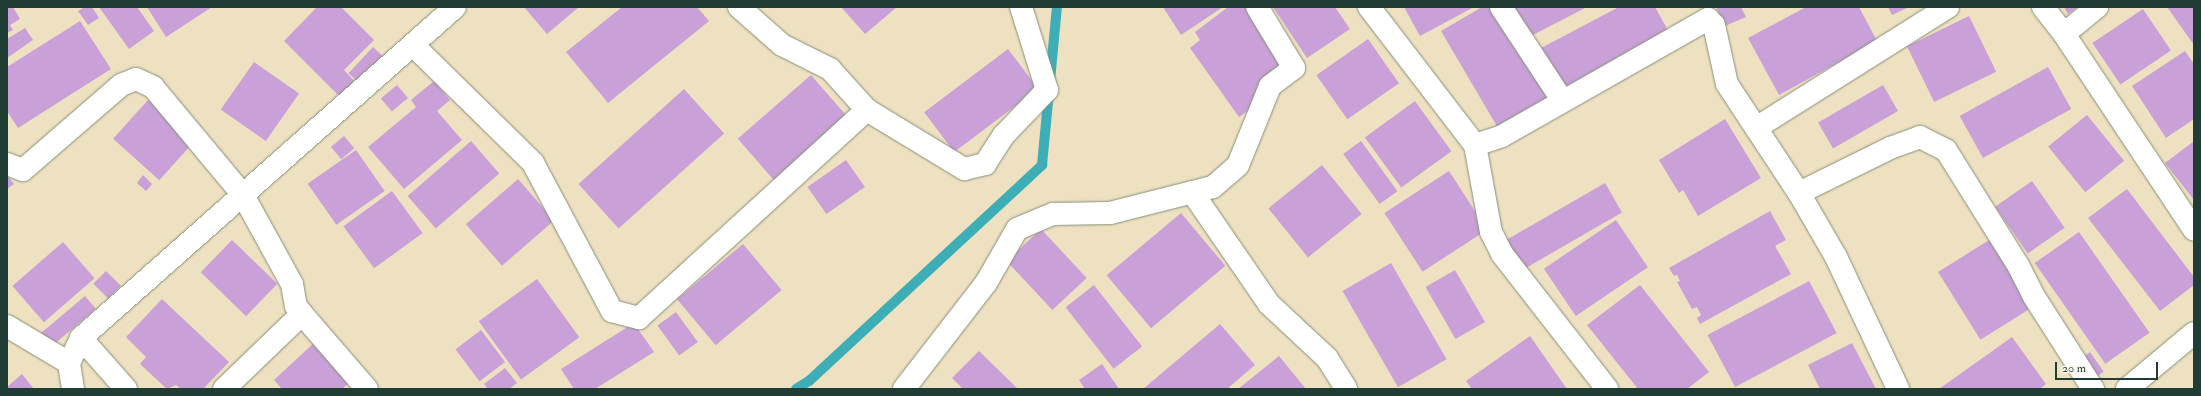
<!DOCTYPE html>
<style>
body{margin:0}
#map{position:relative;width:2201px;height:396px;overflow:hidden;background:#eee1c1;font-family:"IM FELL Double Pica",serif}
div>[style]{position:absolute}
[style*='--x']{left:calc(var(--x)*1px);top:calc(var(--y)*1px);width:calc(var(--w)*1px);rotate:calc(var(--a)*1deg)}
.stream>*{height:10px;margin:-5px;padding:0 5px;transform-origin:5px;border-radius:5px;background:#3daeb6}
.building>*{inset:0;background:#c9a0d7;transform-origin:0 0}
.roads{filter:drop-shadow(0 0 1px #868f7a) drop-shadow(0 0 1px #868f7a)}
.minor>*{height:22px;margin:-11px;padding:0 11px;transform-origin:11px;border-radius:11px;background:#fff}
span{translate:-50% -50%;white-space:nowrap;text-align:center;line-height:1.15;-webkit-text-stroke:3.5px #fbf7ec;paint-order:stroke}
.frame{position:absolute;inset:0;border:8px solid #1f3d34;pointer-events:none}
.scale{position:absolute;left:2055px;top:362px;width:103px;height:18px;box-sizing:border-box;border:2px solid #1f3d34;border-top:0;padding-left:5px;font-size:12px;line-height:14px;white-space:nowrap;color:#1f3d34;-webkit-text-stroke:3px #fbf7ec;paint-order:stroke}
</style>
<div id="map">
<div class="stream">
<div style="--x:796;--y:389;--w:15;--a:-32"></div>
<div style="--x:809;--y:381;--w:318;--a:-42.8"></div>
<div style="--x:1042;--y:165;--w:159;--a:-84.6"></div>
</div>
<div class="building">
<div style="clip-path:polygon(8px 7px,13px 7px,20px 19px,10px 25px,13px 30px,7px 33px)"></div>
<div style="clip-path:polygon(85px 7px,92px 7px,99px 18px,88px 25px,78px 11px)"></div>
<div style="clip-path:polygon(99px 7px,137px 7px,154px 31px,129px 49px)"></div>
<div style="clip-path:polygon(147px 7px,212px 7px,166px 37px)"></div>
<div style="clip-path:polygon(317px 7px,341px 7px,374px 40px,344px 70px,358px 85px,343px 100px,284px 41px)"></div>
<div style="clip-path:polygon(524px 7px,579px 7px,547px 34px)"></div>
<div style="clip-path:polygon(622px 7px,697px 7px,709px 21px,608px 103px,566px 52px)"></div>
<div style="clip-path:polygon(841px 7px,897px 7px,865px 34px)"></div>
<div style="clip-path:polygon(1163px 7px,1223px 7px,1181px 35px)"></div>
<div style="clip-path:polygon(1228px 7px,1247px 7px,1291px 68px,1254px 94px,1260px 102px,1239px 117px,1190px 48px,1200px 40px,1195px 32px)"></div>
<div style="clip-path:polygon(1273px 7px,1335px 7px,1350px 29px,1307px 58px)"></div>
<div style="clip-path:polygon(1404px 7px,1474px 7px,1420px 36px)"></div>
<div style="clip-path:polygon(1482px 7px,1498px 7px,1551px 97px,1498px 128px,1441px 31px)"></div>
<div style="clip-path:polygon(1513px 7px,1587px 7px,1529px 37px)"></div>
<div style="clip-path:polygon(1619px 7px,1655px 7px,1671px 36px,1565px 93px,1541px 48px)"></div>
<div style="clip-path:polygon(1716px 7px,1741px 7px,1746px 17px,1725px 26px)"></div>
<div style="clip-path:polygon(1806px 7px,1859px 7px,1877px 41px,1779px 95px,1748px 38px)"></div>
<div style="clip-path:polygon(1888px 7px,1909px 7px,1892px 15px)"></div>
<div style="clip-path:polygon(2064px 7px,2078px 7px,2068px 14px)"></div>
<div style="clip-path:polygon(2167px 7px,2194px 7px,2194px 45px)"></div>
<div style="left:2143px;top:9px;width:50px;height:61px;rotate:56deg"></div>
<div style="left:1969px;top:16px;width:62px;height:69px;rotate:64deg"></div>
<div style="clip-path:polygon(80px 21px,111px 69px,18px 128px,7px 111px,7px 67px)"></div>
<div style="clip-path:polygon(25px 28px,33px 40px,7px 58px,7px 39px)"></div>
<div style="left:1368px;top:39px;width:54px;height:63px;rotate:55deg"></div>
<div style="left:373px;top:47px;width:18px;height:36px;rotate:43deg"></div>
<div style="left:1008px;top:49px;width:50px;height:105px;rotate:53deg"></div>
<div style="clip-path:polygon(2185px 51px,2194px 64px,2194px 119px,2166px 138px,2132px 86px)"></div>
<div style="left:254px;top:62px;width:55px;height:58px;rotate:35deg"></div>
<div style="left:2048px;top:67px;width:48px;height:101px;rotate:61deg"></div>
<div style="left:811px;top:75px;width:57px;height:97px;rotate:49deg"></div>
<div style="clip-path:polygon(434px 81px,450px 100px,437px 111px,462px 140px,404px 189px,368px 147px,416px 107px,411px 100px)"></div>
<div style="left:397px;top:85px;width:17px;height:21px;rotate:50deg"></div>
<div style="left:1883px;top:85px;width:30px;height:75px;rotate:60deg"></div>
<div style="left:684px;top:89px;width:60px;height:142px;rotate:48deg"></div>
<div style="left:148px;top:100px;width:62px;height:52px;rotate:42deg"></div>
<div style="left:1415px;top:101px;width:62px;height:62px;rotate:54deg"></div>
<div style="left:2087px;top:115px;width:59px;height:50px;rotate:51deg"></div>
<div style="clip-path:polygon(1725px 119px,1761px 178px,1698px 216px,1683px 190px,1679px 193px,1659px 160px)"></div>
<div style="left:344px;top:136px;width:16px;height:17px;rotate:50deg"></div>
<div style="left:471px;top:141px;width:43px;height:84px;rotate:49deg"></div>
<div style="left:1361px;top:141px;width:62px;height:22px;rotate:54deg"></div>
<div style="clip-path:polygon(2194px 141px,2194px 200px,2165px 163px)"></div>
<div style="left:356px;top:150px;width:50px;height:59px;rotate:55deg"></div>
<div style="left:846px;top:160px;width:33px;height:47px;rotate:55deg"></div>
<div style="left:1322px;top:165px;width:63px;height:69px;rotate:51deg"></div>
<div style="left:1449px;top:171px;width:70px;height:77px;rotate:57deg"></div>
<div style="clip-path:polygon(7px 175px,14px 184px,7px 189px)"></div>
<div style="clip-path:polygon(143px 175px,152px 184px,146px 191px,137px 183px)"></div>
<div style="left:518px;top:179px;width:55px;height:69px;rotate:49deg"></div>
<div style="left:2032px;top:181px;width:57px;height:45px;rotate:55deg"></div>
<div style="left:1605px;top:183px;width:34px;height:114px;rotate:60deg"></div>
<div style="clip-path:polygon(2127px 189px,2194px 277px,2194px 285px,2160px 311px,2088px 218px)"></div>
<div style="left:392px;top:191px;width:52px;height:60px;rotate:54deg"></div>
<div style="clip-path:polygon(1770px 211px,1786px 240px,1775px 246px,1791px 274px,1700px 324px,1697px 318px,1701px 315px,1697px 307px,1692px 309px,1677px 282px,1680px 281px,1677px 275px,1674px 276px,1669px 268px)"></div>
<div style="left:1181px;top:213px;width:69px;height:97px;rotate:50deg"></div>
<div style="left:1616px;top:220px;width:57px;height:87px;rotate:56deg"></div>
<div style="left:1041px;top:229px;width:67px;height:47px;rotate:47deg"></div>
<div style="left:2079px;top:232px;width:123px;height:54px;rotate:55deg"></div>
<div style="left:1994px;top:237px;width:80px;height:66px;rotate:58deg"></div>
<div style="left:232px;top:240px;width:63px;height:45px;rotate:44deg"></div>
<div style="left:63px;top:242px;width:48px;height:67px;rotate:49deg"></div>
<div style="left:743px;top:244px;width:60px;height:86px;rotate:50deg"></div>
<div style="left:1391px;top:263px;width:111px;height:56px;rotate:60deg"></div>
<div style="left:1455px;top:270px;width:60px;height:34px;rotate:60deg"></div>
<div style="left:106px;top:271px;width:21px;height:18px;rotate:45deg"></div>
<div style="left:537px;top:279px;width:72px;height:72px;rotate:54deg"></div>
<div style="left:1809px;top:281px;width:59px;height:115px;rotate:62deg"></div>
<div style="left:1094px;top:285px;width:78px;height:36px;rotate:52deg"></div>
<div style="clip-path:polygon(1640px 285px,1709px 372px,1687px 389px,1638px 389px,1587px 325px)"></div>
<div style="left:85px;top:296px;width:17px;height:57px;rotate:50deg"></div>
<div style="clip-path:polygon(162px 299px,229px 362px,203px 389px,181px 389px,176px 385px,167px 389px,140px 364px,146px 357px,126px 337px)"></div>
<div style="left:676px;top:312px;width:37px;height:23px;rotate:54deg"></div>
<div style="clip-path:polygon(634px 323px,654px 352px,595px 389px,574px 389px,561px 369px)"></div>
<div style="clip-path:polygon(1220px 324px,1255px 365px,1227px 389px,1143px 389px)"></div>
<div style="left:481px;top:330px;width:40px;height:32px;rotate:53deg"></div>
<div style="clip-path:polygon(1530px 336px,1567px 389px,1472px 389px,1466px 381px)"></div>
<div style="clip-path:polygon(2012px 337px,2046px 384px,2040px 389px,1939px 389px)"></div>
<div style="clip-path:polygon(316px 341px,353px 379px,342px 389px,282px 389px,274px 380px)"></div>
<div style="clip-path:polygon(1852px 343px,1876px 389px,1820px 389px,1808px 365px)"></div>
<div style="clip-path:polygon(979px 351px,1018px 389px,963px 389px,952px 378px)"></div>
<div style="left:2090px;top:352px;width:24px;height:11px;rotate:55deg"></div>
<div style="clip-path:polygon(1279px 356px,1306px 389px,1238px 389px)"></div>
<div style="clip-path:polygon(1102px 364px,1119px 389px,1085px 389px,1079px 380px)"></div>
<div style="clip-path:polygon(505px 368px,517px 383px,509px 389px,488px 389px,484px 384px)"></div>
<div style="clip-path:polygon(22px 374px,34px 389px,7px 389px,7px 387px)"></div>
</div>
<div class="roads">
<div class="minor">
<div style="--x:739;--y:7;--w:57;--a:41.5"></div>
<div style="--x:782;--y:45;--w:54;--a:26.6"></div>
<div style="--x:830;--y:69;--w:55;--a:47.9"></div>
<div style="--x:867;--y:110;--w:114;--a:31.3"></div>
<div style="--x:964;--y:169;--w:22;--a:-13"></div>
<div style="--x:985;--y:164;--w:35;--a:-57"></div>
<div style="--x:1004;--y:135;--w:62;--a:-46.3"></div>
<div style="--x:1047;--y:90;--w:87;--a:-107.4"></div>
<div style="--x:1369;--y:7;--w:174;--a:52.5"></div>
<div style="--x:1475;--y:145;--w:88;--a:79.6"></div>
<div style="--x:1491;--y:232;--w:25;--a:63"></div>
<div style="--x:1502;--y:254;--w:171;--a:52.1"></div>
<div style="--x:1501;--y:7;--w:111;--a:56.7"></div>
<div style="--x:2043;--y:7;--w:34;--a:52"></div>
<div style="--x:2064;--y:34;--w:235;--a:56.4"></div>
<div style="--x:2064;--y:34;--w:43;--a:-39.3"></div>
<div style="--x:413;--y:45;--w:168;--a:44.5"></div>
<div style="--x:533;--y:163;--w:168;--a:61.9"></div>
<div style="--x:612;--y:311;--w:28;--a:15"></div>
<div style="--x:639;--y:318;--w:309;--a:-42.4"></div>
<div style="--x:1756;--y:128;--w:227;--a:-32.2"></div>
<div style="--x:1475;--y:145;--w:28;--a:-18"></div>
<div style="--x:1502;--y:136;--w:237;--a:-29.6"></div>
<div style="--x:1708;--y:19;--w:8;--a:45"></div>
<div style="--x:1714;--y:25;--w:60;--a:77.6"></div>
<div style="--x:1727;--y:84;--w:131;--a:56.6"></div>
<div style="--x:1799;--y:193;--w:74;--a:60"></div>
<div style="--x:1836;--y:257;--w:146;--a:64.8"></div>
<div style="--x:7;--y:164;--w:17;--a:21"></div>
<div style="--x:23;--y:170;--w:130;--a:-40.9"></div>
<div style="--x:121;--y:85;--w:16;--a:-22"></div>
<div style="--x:136;--y:79;--w:19;--a:25"></div>
<div style="--x:153;--y:87;--w:141;--a:50.2"></div>
<div style="--x:243;--y:195;--w:102;--a:61.2"></div>
<div style="--x:292;--y:284;--w:22;--a:80"></div>
<div style="--x:296;--y:306;--w:10;--a:53"></div>
<div style="--x:302;--y:314;--w:108;--a:136.1"></div>
<div style="--x:1192;--y:192;--w:136;--a:55.5"></div>
<div style="--x:1269;--y:304;--w:79;--a:43"></div>
<div style="--x:1327;--y:358;--w:36;--a:58"></div>
<div style="--x:1799;--y:193;--w:102;--a:-26.3"></div>
<div style="--x:1890;--y:148;--w:32;--a:-20"></div>
<div style="--x:1920;--y:137;--w:29;--a:27"></div>
<div style="--x:1946;--y:150;--w:138;--a:58"></div>
<div style="--x:2019;--y:267;--w:31;--a:63"></div>
<div style="--x:2033;--y:295;--w:112;--a:57.4"></div>
<div style="--x:302;--y:314;--w:99;--a:49.1"></div>
<div style="--x:7;--y:326;--w:72;--a:30.8"></div>
<div style="--x:81;--y:338;--w:68;--a:48.6"></div>
<div style="--x:73;--y:389;--w:26;--a:-99"></div>
<div style="--x:69;--y:363;--w:28;--a:-64"></div>
<div style="--x:81;--y:338;--w:499;--a:-41.5"></div>
<div style="--x:904;--y:389;--w:134;--a:-52.3"></div>
<div style="--x:986;--y:283;--w:62;--a:-60.1"></div>
<div style="--x:1017;--y:229;--w:39;--a:-23"></div>
<div style="--x:1053;--y:214;--w:57;--a:-1"></div>
<div style="--x:1110;--y:213;--w:106;--a:-14.2"></div>
<div style="--x:1213;--y:187;--w:33;--a:-41"></div>
<div style="--x:1238;--y:165;--w:85;--a:-67.9"></div>
<div style="--x:1270;--y:86;--w:30;--a:-37"></div>
<div style="--x:1294;--y:68;--w:71;--a:-121.2"></div>
<div style="--x:2127;--y:389;--w:87;--a:-39.9"></div>
</div>
</div>
<div class="frame"></div>
<div class="scale">20 m</div>
</div>
